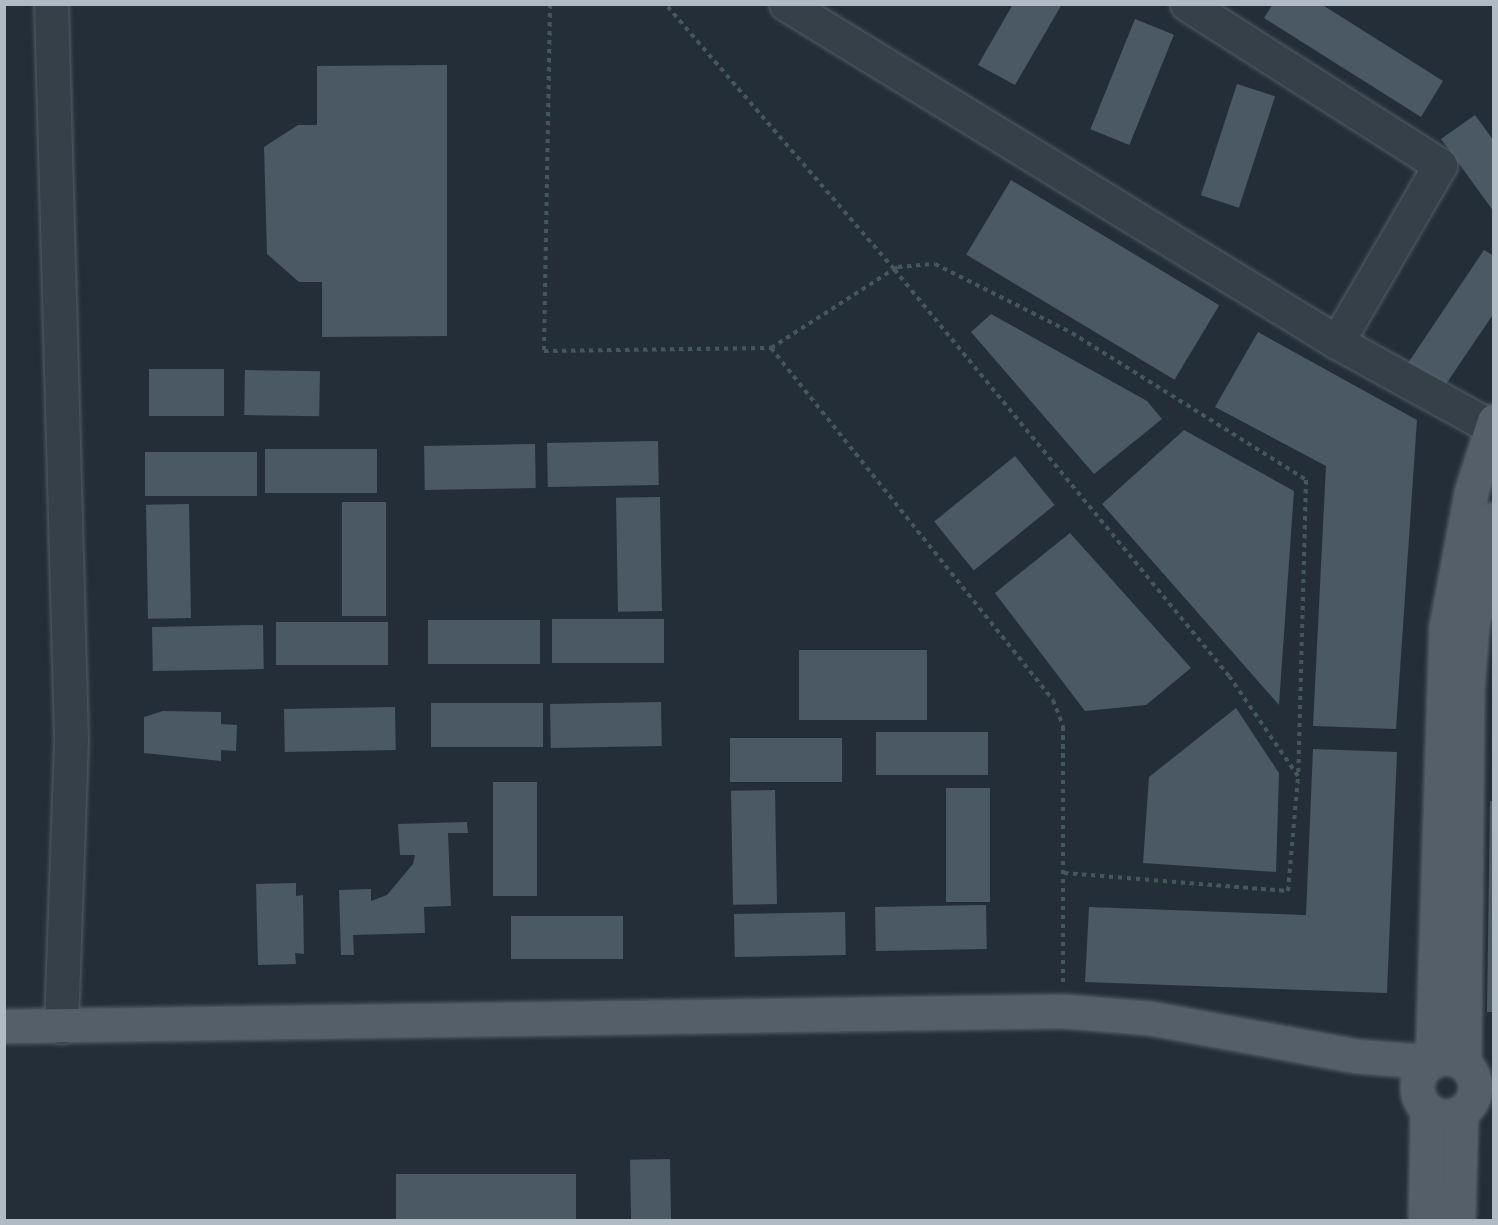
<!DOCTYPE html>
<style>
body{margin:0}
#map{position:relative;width:1498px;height:1225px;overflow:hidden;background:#232e39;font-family:"DejaVu Sans",sans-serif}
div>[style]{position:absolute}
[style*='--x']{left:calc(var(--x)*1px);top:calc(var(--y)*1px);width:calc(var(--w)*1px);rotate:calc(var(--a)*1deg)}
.building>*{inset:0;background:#4b5965;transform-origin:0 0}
.path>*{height:4px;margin-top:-2px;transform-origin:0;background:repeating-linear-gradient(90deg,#445859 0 4.5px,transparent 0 9px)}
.roads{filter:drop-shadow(0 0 2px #545e67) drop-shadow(0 0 2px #545e67)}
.minor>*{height:33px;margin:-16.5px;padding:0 16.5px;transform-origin:16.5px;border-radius:16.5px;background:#364049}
.major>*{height:33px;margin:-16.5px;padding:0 16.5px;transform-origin:16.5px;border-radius:16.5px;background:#545f69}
.major>.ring{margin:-16.5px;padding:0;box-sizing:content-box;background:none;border:33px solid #545f69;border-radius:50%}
span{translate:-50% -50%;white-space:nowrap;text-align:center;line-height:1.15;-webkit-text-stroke:5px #1c252e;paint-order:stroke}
.frame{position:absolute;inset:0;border:6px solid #b1bbc5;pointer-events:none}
</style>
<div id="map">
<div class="building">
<div style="clip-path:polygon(1013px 4px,1062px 4px,1015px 85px,978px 65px)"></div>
<div style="clip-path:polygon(1273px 4px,1321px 4px,1443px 81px,1421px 117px,1264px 18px)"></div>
<div style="left:1135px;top:19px;width:42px;height:119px;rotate:22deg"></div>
<div style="clip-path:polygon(447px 65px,447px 336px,322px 337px,322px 282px,299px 282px,267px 254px,264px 147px,298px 125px,317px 125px,317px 66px)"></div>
<div style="left:1237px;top:84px;width:40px;height:117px;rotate:18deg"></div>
<div style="clip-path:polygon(1475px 115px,1494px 141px,1494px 212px,1441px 139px)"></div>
<div style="left:1011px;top:180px;width:243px;height:87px;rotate:31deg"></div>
<div style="clip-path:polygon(1484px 250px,1494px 256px,1494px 313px,1444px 387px,1408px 363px)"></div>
<div style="clip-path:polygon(991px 314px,1147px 401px,1162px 419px,1094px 474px,971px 332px)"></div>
<div style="clip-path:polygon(1258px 332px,1417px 420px,1396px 729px,1313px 726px,1326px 466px,1215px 407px)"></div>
<div style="left:224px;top:369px;width:47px;height:75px;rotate:90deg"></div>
<div style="left:245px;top:370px;width:75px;height:45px;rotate:1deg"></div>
<div style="clip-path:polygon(1184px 430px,1294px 491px,1279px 705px,1102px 504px)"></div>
<div style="left:658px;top:441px;width:44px;height:111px;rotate:89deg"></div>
<div style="left:535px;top:444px;width:44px;height:111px;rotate:89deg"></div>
<div style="left:377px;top:449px;width:44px;height:112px;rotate:90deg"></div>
<div style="left:257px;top:452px;width:44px;height:112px;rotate:90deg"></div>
<div style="left:1015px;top:456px;width:63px;height:104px;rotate:51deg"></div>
<div style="left:660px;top:497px;width:114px;height:44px;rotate:89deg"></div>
<div style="left:342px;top:502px;width:44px;height:114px"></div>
<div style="left:189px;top:504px;width:114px;height:43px;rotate:89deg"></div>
<div style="clip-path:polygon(1070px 533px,1191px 668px,1146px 705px,1085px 711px,995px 593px)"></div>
<div style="left:664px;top:619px;width:44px;height:112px;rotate:90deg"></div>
<div style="left:540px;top:620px;width:44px;height:112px;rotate:90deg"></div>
<div style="left:388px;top:622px;width:43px;height:112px;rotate:90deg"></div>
<div style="left:263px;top:625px;width:44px;height:111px;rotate:89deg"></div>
<div style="left:927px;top:650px;width:70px;height:128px;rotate:90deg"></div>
<div style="left:661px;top:702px;width:44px;height:111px;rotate:89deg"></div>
<div style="left:543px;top:703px;width:44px;height:112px;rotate:90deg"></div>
<div style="left:395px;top:707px;width:43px;height:111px;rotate:89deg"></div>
<div style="clip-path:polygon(1236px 708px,1279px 773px,1276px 872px,1143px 863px,1149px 777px)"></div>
<div style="clip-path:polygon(163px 711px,221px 712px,221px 724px,237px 725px,236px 751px,221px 750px,221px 761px,144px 753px,144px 717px)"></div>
<div style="left:988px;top:732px;width:43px;height:112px;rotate:90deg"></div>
<div style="left:842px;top:738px;width:44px;height:112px;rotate:90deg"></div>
<div style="clip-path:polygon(1313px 749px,1397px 752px,1387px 993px,1085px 982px,1089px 907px,1306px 915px)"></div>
<div style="left:493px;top:782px;width:44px;height:114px"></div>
<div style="left:946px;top:788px;width:44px;height:114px"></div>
<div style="left:775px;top:790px;width:114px;height:44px;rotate:89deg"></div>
<div style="clip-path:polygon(1490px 801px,1494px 801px,1494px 1012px,1487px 1012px)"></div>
<div style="clip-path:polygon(467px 822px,468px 833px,448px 833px,451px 906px,424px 907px,425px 933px,353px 935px,354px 955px,341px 955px,339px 890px,371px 889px,371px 901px,387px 895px,413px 864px,415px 855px,400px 855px,398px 824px)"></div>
<div style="clip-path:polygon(296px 883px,296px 896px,303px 895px,304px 954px,295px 953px,296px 964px,258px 965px,256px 884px)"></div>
<div style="left:986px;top:905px;width:44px;height:111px;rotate:89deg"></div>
<div style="left:845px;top:912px;width:43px;height:111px;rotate:89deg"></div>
<div style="left:623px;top:916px;width:43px;height:112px;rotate:90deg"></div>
<div style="left:670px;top:1159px;width:61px;height:40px;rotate:89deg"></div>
<div style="left:396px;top:1174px;width:180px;height:46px"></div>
</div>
<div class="path">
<div style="--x:550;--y:4;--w:347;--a:91"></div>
<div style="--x:544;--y:351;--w:227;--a:-0.8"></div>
<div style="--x:771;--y:348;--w:146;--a:-32.7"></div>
<div style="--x:894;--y:269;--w:350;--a:-130.8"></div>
<div style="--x:771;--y:348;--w:451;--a:51.3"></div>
<div style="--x:1053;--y:700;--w:28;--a:69"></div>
<div style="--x:1063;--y:726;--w:257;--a:90"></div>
<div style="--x:1064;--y:873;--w:225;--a:4.6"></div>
<div style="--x:1288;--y:891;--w:115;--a:-85"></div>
<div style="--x:1298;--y:776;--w:121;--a:-124.6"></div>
<div style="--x:1229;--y:676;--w:527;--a:-129.46"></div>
<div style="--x:894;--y:269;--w:4;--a:-27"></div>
<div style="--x:898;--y:267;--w:37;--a:-5"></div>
<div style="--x:935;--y:264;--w:153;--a:26.7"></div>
<div style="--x:1072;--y:333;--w:276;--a:32.1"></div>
<div style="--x:1306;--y:480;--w:296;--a:91.5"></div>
</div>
<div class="roads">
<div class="minor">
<div style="--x:51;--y:4;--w:735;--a:88.44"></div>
<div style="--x:71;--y:739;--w:288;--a:92"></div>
<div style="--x:786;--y:4;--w:646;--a:31.53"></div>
<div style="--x:1337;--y:342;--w:176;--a:28.9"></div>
<div style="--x:1187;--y:4;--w:300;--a:32.5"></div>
<div style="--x:1440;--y:165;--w:205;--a:120.2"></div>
</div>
<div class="major">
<div style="--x:4;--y:1026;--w:1059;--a:-0.81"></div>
<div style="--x:1063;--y:1011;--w:87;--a:4.6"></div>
<div style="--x:1150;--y:1018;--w:210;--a:10.4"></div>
<div style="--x:1357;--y:1056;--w:75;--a:4.6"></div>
<div class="ring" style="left:1417px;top:1058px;width:25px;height:25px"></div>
<div style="--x:1432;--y:1062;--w:436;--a:-88.2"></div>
<div style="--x:1446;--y:626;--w:136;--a:-79.4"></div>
<div style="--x:1471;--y:492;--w:75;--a:-72.1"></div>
<div style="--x:1464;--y:1064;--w:373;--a:-89.5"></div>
<div style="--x:1467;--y:691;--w:64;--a:-85.5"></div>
<div style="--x:1472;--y:627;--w:110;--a:-78.5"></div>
<div style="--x:1425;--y:1220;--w:111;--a:-89"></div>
<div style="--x:1458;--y:1220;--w:107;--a:-88.4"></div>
</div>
</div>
<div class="frame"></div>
</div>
